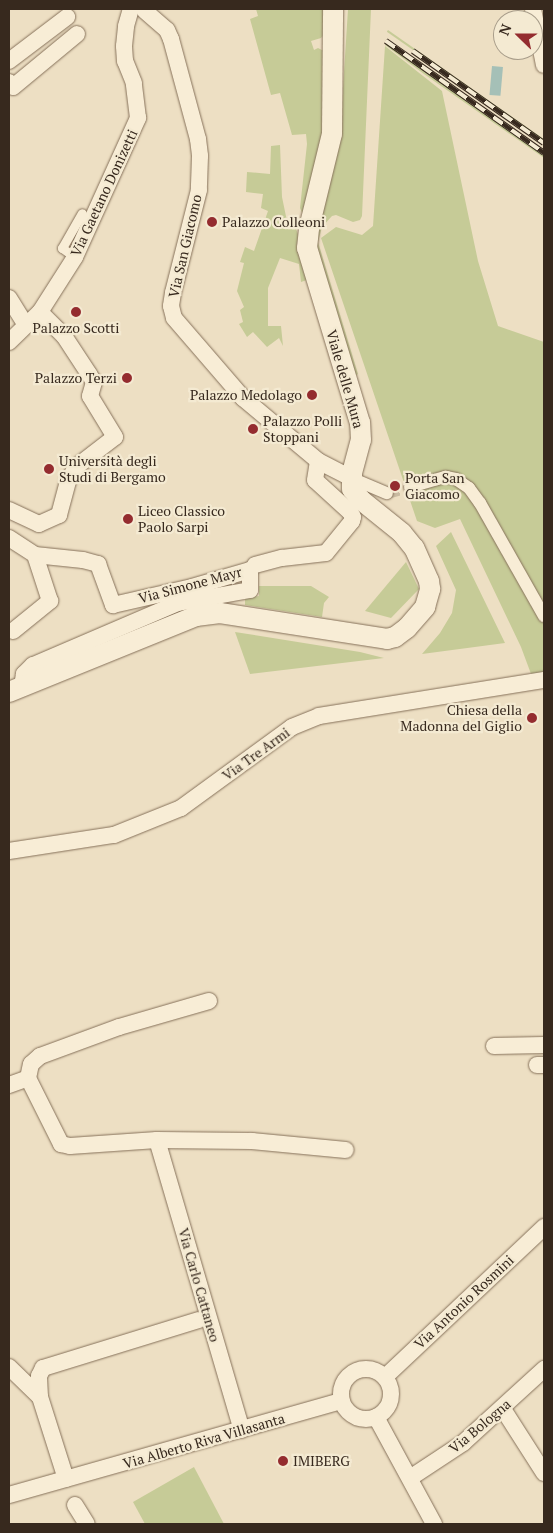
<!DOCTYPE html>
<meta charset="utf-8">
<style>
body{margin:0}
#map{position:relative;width:553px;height:1533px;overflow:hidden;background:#eddfc3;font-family:"PT Serif",serif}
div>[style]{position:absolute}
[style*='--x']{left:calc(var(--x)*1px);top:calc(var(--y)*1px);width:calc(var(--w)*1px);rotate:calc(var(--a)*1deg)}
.green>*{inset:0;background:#c6cb97;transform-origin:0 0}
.water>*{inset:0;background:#a5c0b7;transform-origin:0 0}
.pedestrian-tunnel>*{height:12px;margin-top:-6px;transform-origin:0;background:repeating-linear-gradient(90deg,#c9bba2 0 12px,transparent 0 18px)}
.roads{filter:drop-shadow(0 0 1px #86715a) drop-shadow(0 0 1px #86715a)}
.service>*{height:9px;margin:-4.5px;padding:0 4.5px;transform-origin:4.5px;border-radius:4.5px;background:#f8edd6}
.pedestrian>*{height:12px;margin:-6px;padding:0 6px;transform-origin:6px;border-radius:6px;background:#f8edd6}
.minor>*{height:16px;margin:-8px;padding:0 8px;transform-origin:8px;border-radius:8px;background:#f8edd6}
.minor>.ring{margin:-8px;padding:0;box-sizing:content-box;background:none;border:16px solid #f8edd6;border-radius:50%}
.tertiary>*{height:20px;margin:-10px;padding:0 10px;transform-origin:10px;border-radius:10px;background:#f8edd6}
.rail>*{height:5.5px;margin-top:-2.75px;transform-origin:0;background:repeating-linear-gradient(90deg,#f4ead2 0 11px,#37291e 0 22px);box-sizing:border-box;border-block:1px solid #37291e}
.dots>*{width:14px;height:14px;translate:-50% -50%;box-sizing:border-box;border:2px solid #f4ead2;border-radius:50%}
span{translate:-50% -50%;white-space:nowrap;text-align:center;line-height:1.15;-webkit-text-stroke:4.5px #f4ead2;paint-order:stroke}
.street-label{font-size:14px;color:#37291e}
.poi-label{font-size:14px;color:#37291e}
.left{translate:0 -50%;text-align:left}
.right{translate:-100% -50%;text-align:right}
.frame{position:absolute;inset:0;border:10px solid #37291e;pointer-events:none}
.north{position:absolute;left:493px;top:10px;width:50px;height:50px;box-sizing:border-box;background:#f4ead2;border:1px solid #a89d8a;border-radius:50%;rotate:292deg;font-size:14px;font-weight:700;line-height:20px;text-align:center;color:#37291e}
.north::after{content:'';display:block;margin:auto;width:18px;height:22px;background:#942c2f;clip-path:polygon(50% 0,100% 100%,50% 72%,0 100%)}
</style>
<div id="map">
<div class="green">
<div style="clip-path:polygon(256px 9px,325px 9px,325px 33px,321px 38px,311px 41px,314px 50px,318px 48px,324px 51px,324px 133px,303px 215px,300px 208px,307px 144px,306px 134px,292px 135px,280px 93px,271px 95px,250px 19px,258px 16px)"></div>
<div style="clip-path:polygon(348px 9px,371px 9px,362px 216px,360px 220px,353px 222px,336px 215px,332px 216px,322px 227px,318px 242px,358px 374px,355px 376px,315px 243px,340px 136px)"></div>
<div style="left:388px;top:30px;width:190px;height:2px;rotate:35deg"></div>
<div style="clip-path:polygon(386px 43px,544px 156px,544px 158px,424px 74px,385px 45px)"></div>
<div style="clip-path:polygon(385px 46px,442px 91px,478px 261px,498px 326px,544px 342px,544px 680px,534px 682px,521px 647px,460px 519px,435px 528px,417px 521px,321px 238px,336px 227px,362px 235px,373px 226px)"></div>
<div style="clip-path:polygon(280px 145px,282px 197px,288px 226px,295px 226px,299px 237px,307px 280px,301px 282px,299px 264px,280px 258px,268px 288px,268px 326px,281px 326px,283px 346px,279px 338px,267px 347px,253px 332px,247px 337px,239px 324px,243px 322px,240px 310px,244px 307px,237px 291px,244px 263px,240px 262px,245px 247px,254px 251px,268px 211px,261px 208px,263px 194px,246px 192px,247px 172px,270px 174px,271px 146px)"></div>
<div style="clip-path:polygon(451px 532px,505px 643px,422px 654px,440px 633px,452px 613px,456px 590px,436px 546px)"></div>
<div style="clip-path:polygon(406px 562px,419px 589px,391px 618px,365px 611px)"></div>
<div style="clip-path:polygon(259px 586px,311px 586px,329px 597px,324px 603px,322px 617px,245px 605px,245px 599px,259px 596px)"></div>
<div style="clip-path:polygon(235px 632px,360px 652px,384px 658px,250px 674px)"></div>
<div style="clip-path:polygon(194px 1467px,224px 1524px,145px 1524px,133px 1502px)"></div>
</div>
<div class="water">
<div style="left:492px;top:66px;width:11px;height:29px;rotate:5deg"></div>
</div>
<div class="pedestrian-tunnel">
<div style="--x:387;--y:493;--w:24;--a:-15"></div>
</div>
<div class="roads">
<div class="service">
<div style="--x:75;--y:257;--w:16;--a:-145"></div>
<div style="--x:62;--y:248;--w:40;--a:-60.3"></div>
</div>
<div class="pedestrian">
<div style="--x:351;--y:478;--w:39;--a:23"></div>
<div style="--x:410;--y:487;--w:37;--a:-16"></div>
<div style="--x:446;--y:477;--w:10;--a:11"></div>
<div style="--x:456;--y:479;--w:16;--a:35"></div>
<div style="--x:469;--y:488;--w:19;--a:54"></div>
<div style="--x:480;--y:503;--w:130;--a:60.5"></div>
</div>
<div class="minor">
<div style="--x:533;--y:9;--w:57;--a:78.9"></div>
<div style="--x:145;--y:11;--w:29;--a:41"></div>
<div style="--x:167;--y:30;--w:10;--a:66"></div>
<div style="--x:171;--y:39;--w:104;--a:74.9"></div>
<div style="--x:198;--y:139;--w:17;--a:83"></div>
<div style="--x:200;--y:156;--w:34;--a:92"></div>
<div style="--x:199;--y:190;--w:106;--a:104.2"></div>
<div style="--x:173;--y:293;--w:13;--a:99"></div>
<div style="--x:171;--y:306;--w:12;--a:76"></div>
<div style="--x:174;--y:318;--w:106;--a:49.2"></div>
<div style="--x:243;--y:398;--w:98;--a:40"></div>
<div style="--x:318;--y:461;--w:37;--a:27"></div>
<div style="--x:9;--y:61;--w:73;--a:-37.2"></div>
<div style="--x:9;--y:82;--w:6;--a:51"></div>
<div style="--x:13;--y:87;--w:83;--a:-39.6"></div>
<div style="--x:9;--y:298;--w:32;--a:58"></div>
<div style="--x:9;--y:342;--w:43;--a:-44.1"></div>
<div style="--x:40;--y:312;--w:65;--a:-57.5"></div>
<div style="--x:75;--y:257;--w:153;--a:-65.6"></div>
<div style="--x:138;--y:118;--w:35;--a:-97"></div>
<div style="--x:134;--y:83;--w:24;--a:-112"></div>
<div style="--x:125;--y:61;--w:15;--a:-94"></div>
<div style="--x:124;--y:46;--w:20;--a:-84"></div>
<div style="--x:126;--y:26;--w:18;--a:-74"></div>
<div style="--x:9;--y:510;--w:33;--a:25"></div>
<div style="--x:39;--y:524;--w:22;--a:-24"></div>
<div style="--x:59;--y:515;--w:35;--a:-75"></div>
<div style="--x:68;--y:481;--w:16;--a:-60"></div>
<div style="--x:76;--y:467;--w:49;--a:-37.6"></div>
<div style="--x:115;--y:437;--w:48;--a:-121.4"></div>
<div style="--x:90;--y:396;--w:15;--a:-74"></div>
<div style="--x:94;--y:382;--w:9;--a:-122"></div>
<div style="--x:89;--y:374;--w:45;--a:-123.3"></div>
<div style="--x:64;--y:336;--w:34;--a:-135"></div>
<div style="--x:9;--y:538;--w:31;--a:33"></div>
<div style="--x:35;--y:555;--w:48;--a:5.9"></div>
<div style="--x:83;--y:560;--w:16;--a:15"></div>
<div style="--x:98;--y:564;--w:44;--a:69.9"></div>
<div style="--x:113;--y:605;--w:81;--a:-12.8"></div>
<div style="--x:192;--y:587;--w:60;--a:-16.3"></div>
<div style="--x:250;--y:570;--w:20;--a:90"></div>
<div style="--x:250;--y:590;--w:73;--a:169.8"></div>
<div style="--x:178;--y:603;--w:158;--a:156.8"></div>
<div style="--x:33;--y:665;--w:13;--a:135"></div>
<div style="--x:24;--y:674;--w:12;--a:99"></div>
<div style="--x:255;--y:565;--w:28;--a:-15"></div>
<div style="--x:282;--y:558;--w:44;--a:-6.5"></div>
<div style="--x:326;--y:553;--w:41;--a:-50.9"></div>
<div style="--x:352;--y:521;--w:4;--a:-76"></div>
<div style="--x:353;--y:517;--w:6;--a:-121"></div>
<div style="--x:350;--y:512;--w:47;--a:-137.6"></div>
<div style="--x:315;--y:480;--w:19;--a:-81"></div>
<div style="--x:13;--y:631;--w:48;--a:-39"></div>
<div style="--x:50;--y:601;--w:48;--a:-108.1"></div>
<div style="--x:9;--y:851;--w:106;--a:-8.7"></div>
<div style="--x:114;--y:835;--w:72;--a:-21.9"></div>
<div style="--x:181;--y:808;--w:137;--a:-36.1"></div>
<div style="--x:292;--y:727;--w:29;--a:-22"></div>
<div style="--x:319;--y:716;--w:228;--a:-9.1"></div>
<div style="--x:209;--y:1001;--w:94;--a:163.9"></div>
<div style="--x:119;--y:1027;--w:84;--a:159.8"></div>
<div style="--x:40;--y:1056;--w:12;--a:138"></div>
<div style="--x:31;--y:1064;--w:14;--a:102"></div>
<div style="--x:28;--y:1078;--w:74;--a:63.4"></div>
<div style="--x:61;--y:1144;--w:9;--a:13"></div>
<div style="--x:70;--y:1146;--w:87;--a:-3.9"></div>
<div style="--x:157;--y:1140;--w:302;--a:73.7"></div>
<div style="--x:494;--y:1046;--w:50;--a:-1.1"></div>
<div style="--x:537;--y:1065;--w:7;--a:0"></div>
<div style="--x:9;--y:1085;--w:20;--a:-20"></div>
<div style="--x:157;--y:1140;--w:95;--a:0.6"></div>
<div style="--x:252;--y:1141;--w:94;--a:5.5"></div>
<div style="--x:9;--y:1367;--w:43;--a:44.1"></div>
<div style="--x:40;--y:1397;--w:86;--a:72.4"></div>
<div class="ring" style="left:341px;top:1369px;width:34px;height:34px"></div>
<div style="--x:385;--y:1377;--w:219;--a:-43.3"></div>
<div style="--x:40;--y:1397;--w:21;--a:-93"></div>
<div style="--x:39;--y:1376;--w:9;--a:-63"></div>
<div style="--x:43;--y:1368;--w:163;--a:-17.1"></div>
<div style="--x:503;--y:1409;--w:76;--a:57.4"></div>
<div style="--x:376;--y:1417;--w:122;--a:61.5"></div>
<div style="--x:410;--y:1478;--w:64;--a:-33.4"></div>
<div style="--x:463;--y:1443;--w:110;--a:-42.4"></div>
<div style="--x:9;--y:1495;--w:345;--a:-15.8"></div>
<div style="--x:75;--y:1505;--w:22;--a:58"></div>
</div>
<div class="tertiary">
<div style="--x:9;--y:692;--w:202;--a:-22.1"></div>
<div style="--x:196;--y:616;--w:24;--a:-7"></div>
<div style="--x:220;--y:613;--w:169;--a:8.8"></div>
<div style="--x:387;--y:639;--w:8;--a:-14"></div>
<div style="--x:395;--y:637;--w:15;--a:-37"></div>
<div style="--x:407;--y:628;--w:28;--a:-49"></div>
<div style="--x:425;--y:607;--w:19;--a:-74"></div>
<div style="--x:430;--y:589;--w:8;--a:-97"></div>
<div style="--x:429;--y:581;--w:36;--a:-114"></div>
<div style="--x:414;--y:548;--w:19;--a:-129"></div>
<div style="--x:402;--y:533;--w:53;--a:-141.2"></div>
<div style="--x:361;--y:500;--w:14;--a:-129"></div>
<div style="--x:352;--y:489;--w:16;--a:-90"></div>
<div style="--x:352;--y:473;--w:34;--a:-75"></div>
<div style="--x:361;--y:440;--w:17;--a:-93"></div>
<div style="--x:360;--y:423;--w:183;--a:-106.8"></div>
<div style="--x:307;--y:248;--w:20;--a:-84"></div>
<div style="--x:309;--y:228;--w:97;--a:-76.3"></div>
<div style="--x:332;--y:134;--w:125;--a:-89.5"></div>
</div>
</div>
<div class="rail">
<div style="--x:386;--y:41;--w:194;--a:35.3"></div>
<div style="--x:413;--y:51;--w:160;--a:35.1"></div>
</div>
<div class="dots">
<div style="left:212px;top:222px;background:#942c2f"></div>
<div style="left:76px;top:312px;background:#942c2f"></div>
<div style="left:127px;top:378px;background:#942c2f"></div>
<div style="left:312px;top:395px;background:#942c2f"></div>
<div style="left:253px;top:429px;background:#942c2f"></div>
<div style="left:49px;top:469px;background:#942c2f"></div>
<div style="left:395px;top:486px;background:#942c2f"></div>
<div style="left:128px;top:519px;background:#942c2f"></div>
<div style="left:532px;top:718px;background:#942c2f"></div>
<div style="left:283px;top:1461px;background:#942c2f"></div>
</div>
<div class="street-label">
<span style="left:104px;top:193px;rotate:-65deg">Via Gaetano Donizetti</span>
<span style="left:185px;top:246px;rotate:-77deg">Via San Giacomo</span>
<span style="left:345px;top:379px;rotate:74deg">Viale delle Mura</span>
<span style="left:190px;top:585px;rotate:-15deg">Via Simone Mayr</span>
<span style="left:256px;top:754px;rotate:-36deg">Via Tre Armi</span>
<span style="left:199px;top:1285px;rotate:74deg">Via Carlo Cattaneo</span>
<span style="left:464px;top:1302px;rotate:-43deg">Via Antonio Rosmini</span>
<span style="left:480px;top:1426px;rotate:-40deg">Via Bologna</span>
<span style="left:204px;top:1441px;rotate:-16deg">Via Alberto Riva Villasanta</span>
</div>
<div class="poi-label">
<span class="left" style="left:222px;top:222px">Palazzo Colleoni</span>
<span style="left:76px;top:328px">Palazzo Scotti</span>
<span class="right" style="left:117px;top:378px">Palazzo Terzi</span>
<span class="right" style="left:302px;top:395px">Palazzo Medolago</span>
<span class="left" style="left:263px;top:429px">Palazzo Polli<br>Stoppani</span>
<span class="left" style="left:59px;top:469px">Università degli<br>Studi di Bergamo</span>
<span class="left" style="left:405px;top:486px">Porta San<br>Giacomo</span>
<span class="left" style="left:138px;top:519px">Liceo Classico<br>Paolo Sarpi</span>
<span class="right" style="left:522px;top:718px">Chiesa della<br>Madonna del Giglio</span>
<span class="left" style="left:293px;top:1461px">IMIBERG</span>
</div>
<div class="frame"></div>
<div class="north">N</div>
</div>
